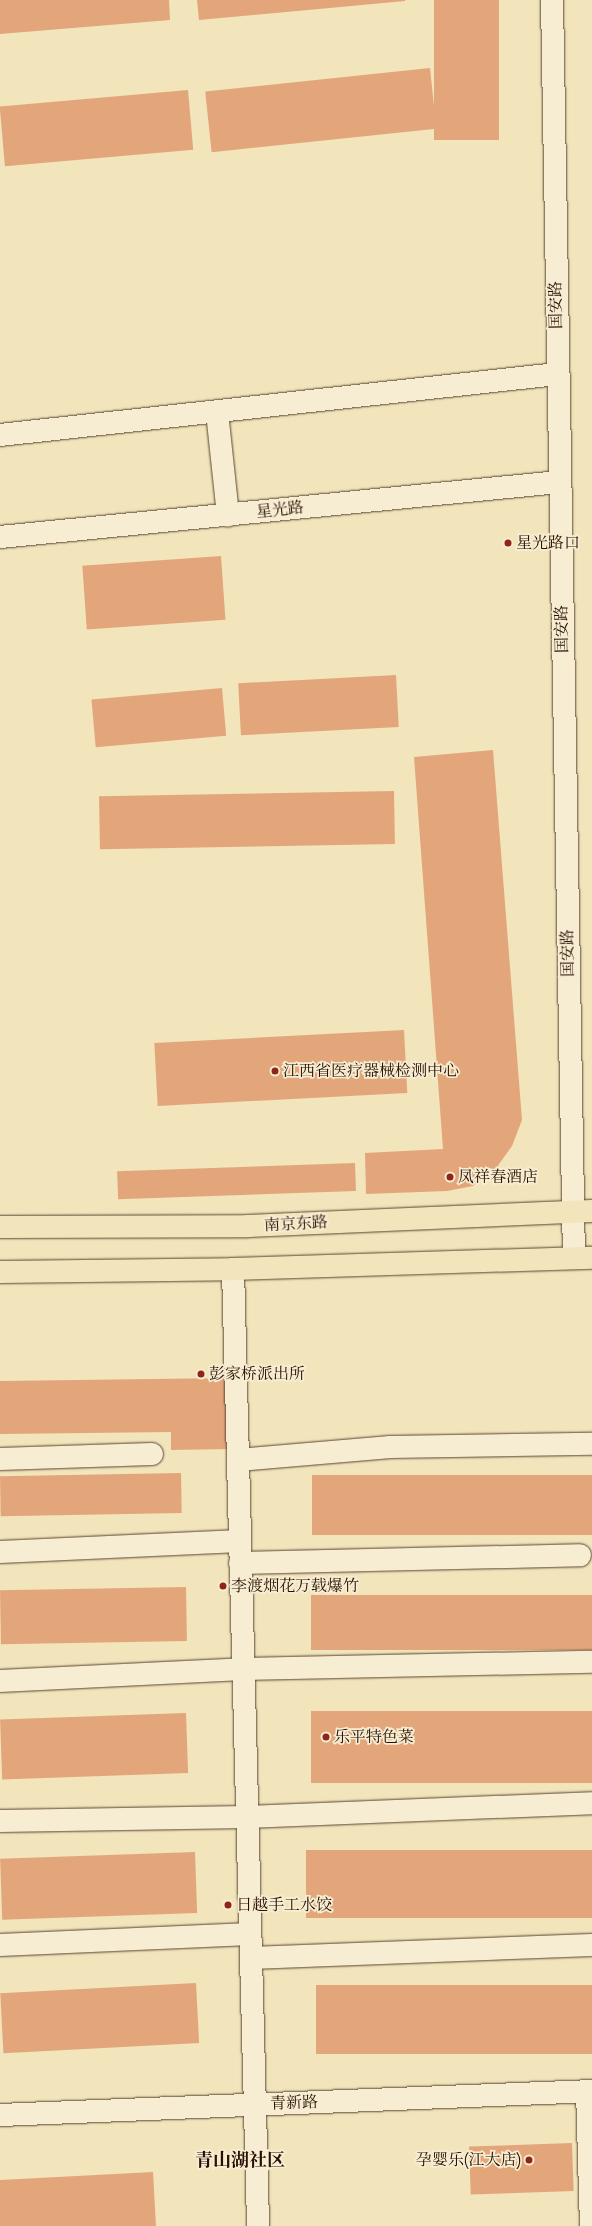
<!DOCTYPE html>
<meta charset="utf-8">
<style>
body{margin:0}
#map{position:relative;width:592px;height:2226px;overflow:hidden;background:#f2e4bb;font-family:"IM FELL Great Primer","Noto Serif SC",serif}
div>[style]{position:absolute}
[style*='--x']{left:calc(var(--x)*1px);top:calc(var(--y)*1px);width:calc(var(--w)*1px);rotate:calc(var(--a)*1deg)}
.building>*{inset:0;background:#e3a67b;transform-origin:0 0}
.roads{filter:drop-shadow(0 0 1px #5a4430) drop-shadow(0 0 1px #5a4430)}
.minor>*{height:22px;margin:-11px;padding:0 11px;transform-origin:11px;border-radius:11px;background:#f7edd3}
.major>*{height:22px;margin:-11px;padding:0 11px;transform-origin:11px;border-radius:11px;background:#f2e4bb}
.dots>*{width:11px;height:11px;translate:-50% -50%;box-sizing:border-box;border:2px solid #f7edd3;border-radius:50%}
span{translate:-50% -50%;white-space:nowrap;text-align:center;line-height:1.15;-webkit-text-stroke:3.5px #f7edd3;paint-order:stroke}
.street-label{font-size:16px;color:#280f01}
.poi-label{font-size:16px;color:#280f01}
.left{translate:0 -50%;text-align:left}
.right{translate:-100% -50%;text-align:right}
.quarter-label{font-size:18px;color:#280f01;font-weight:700}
</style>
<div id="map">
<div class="building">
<div style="clip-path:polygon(0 0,169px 0,170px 20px,0 34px)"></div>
<div style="clip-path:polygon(197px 0,405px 0,405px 1px,199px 20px)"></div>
<div style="left:434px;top:0;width:65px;height:140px"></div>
<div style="left:430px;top:68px;width:61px;height:226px;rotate:84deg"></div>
<div style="left:188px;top:90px;width:60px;height:189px;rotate:85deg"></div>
<div style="left:221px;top:556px;width:64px;height:139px;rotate:86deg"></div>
<div style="left:396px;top:675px;width:52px;height:158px;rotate:87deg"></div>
<div style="left:222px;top:688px;width:48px;height:131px;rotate:85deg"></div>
<div style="clip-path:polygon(493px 750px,522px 1120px,512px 1146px,497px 1167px,473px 1186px,447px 1191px,366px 1194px,365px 1153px,443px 1149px,414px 757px)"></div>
<div style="left:394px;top:791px;width:53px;height:295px;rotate:89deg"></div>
<div style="left:404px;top:1030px;width:63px;height:250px;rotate:87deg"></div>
<div style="left:355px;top:1163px;width:28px;height:238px;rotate:88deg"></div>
<div style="clip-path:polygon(229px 1378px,230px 1449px,171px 1450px,171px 1432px,0 1434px,0 1381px)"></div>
<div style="left:181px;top:1473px;width:40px;height:181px;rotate:89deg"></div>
<div style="left:592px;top:1475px;width:60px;height:280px;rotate:90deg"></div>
<div style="left:186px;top:1587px;width:54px;height:186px;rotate:89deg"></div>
<div style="left:592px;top:1595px;width:55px;height:281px;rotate:90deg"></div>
<div style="left:592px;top:1711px;width:72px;height:281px;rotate:90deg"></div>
<div style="left:186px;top:1713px;width:60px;height:186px;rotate:88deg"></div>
<div style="left:592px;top:1850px;width:68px;height:286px;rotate:90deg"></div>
<div style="left:195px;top:1852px;width:61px;height:195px;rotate:88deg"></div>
<div style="left:196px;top:1983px;width:60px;height:196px;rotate:87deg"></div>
<div style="left:592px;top:1985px;width:69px;height:276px;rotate:90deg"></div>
<div style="left:572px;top:2143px;width:48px;height:103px;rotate:88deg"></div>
<div style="clip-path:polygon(153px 2172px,156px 2226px,0 2226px,0 2180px)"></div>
</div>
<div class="roads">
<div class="minor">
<div style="--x:552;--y:0;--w:1258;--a:89"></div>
<div style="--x:217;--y:412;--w:104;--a:83.9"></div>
<div style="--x:0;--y:435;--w:560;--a:-6.25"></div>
<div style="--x:0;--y:537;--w:562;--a:-5.62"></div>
<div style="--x:233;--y:1269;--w:957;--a:88.5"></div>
<div style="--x:0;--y:1459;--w:152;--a:-1.9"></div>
<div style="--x:238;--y:1460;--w:153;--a:-4.9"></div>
<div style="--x:390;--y:1447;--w:202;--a:-0.9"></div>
<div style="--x:0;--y:1552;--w:240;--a:-2.6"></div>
<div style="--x:240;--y:1563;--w:340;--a:-1.3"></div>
<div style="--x:0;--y:1681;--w:243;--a:-2.8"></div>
<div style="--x:243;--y:1669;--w:348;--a:-1.2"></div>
<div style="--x:0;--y:1821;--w:247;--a:-0.9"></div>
<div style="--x:247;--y:1817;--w:345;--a:-2.3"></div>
<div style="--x:0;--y:1945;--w:250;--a:-2.5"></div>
<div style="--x:251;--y:1958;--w:341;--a:-2.2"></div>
<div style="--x:587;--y:2091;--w:135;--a:88.3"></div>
<div style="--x:0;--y:2115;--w:592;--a:-2.32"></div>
</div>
<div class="major">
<div style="--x:0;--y:1227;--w:248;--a:-0.2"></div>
<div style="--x:248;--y:1226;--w:344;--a:-2.5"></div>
<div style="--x:0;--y:1272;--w:233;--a:-0.7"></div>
<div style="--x:233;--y:1269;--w:359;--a:-1.8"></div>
</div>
</div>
<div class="dots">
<div style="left:508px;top:543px;background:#8f2418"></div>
<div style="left:275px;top:1071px;background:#8f2418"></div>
<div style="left:450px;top:1177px;background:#8f2418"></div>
<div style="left:201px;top:1374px;background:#8f2418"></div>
<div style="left:223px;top:1586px;background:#8f2418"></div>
<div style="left:326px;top:1737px;background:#8f2418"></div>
<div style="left:228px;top:1905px;background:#8f2418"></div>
<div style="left:529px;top:2160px;background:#8f2418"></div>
</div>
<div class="street-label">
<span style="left:556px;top:305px;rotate:-91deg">国安路</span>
<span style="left:280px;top:510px;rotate:-6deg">星光路</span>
<span style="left:562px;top:629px;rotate:-91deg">国安路</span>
<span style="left:568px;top:953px;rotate:-91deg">国安路</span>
<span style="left:296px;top:1224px;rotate:-3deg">南京东路</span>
<span style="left:294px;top:2103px;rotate:-2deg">青新路</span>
</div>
<div class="poi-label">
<span class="left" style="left:516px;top:543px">星光路口</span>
<span class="left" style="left:283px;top:1071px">江西省医疗器械检测中心</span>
<span class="left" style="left:458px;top:1177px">凤祥春酒店</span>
<span class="left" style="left:209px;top:1374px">彭家桥派出所</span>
<span class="left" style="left:231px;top:1586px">李渡烟花万载爆竹</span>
<span class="left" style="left:334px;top:1737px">乐平特色菜</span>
<span class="left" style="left:236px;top:1905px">日越手工水饺</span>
<span class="right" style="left:521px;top:2160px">孕婴乐(江大店)</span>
</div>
<div class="quarter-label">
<span style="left:240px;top:2160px">青山湖社区</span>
</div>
</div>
